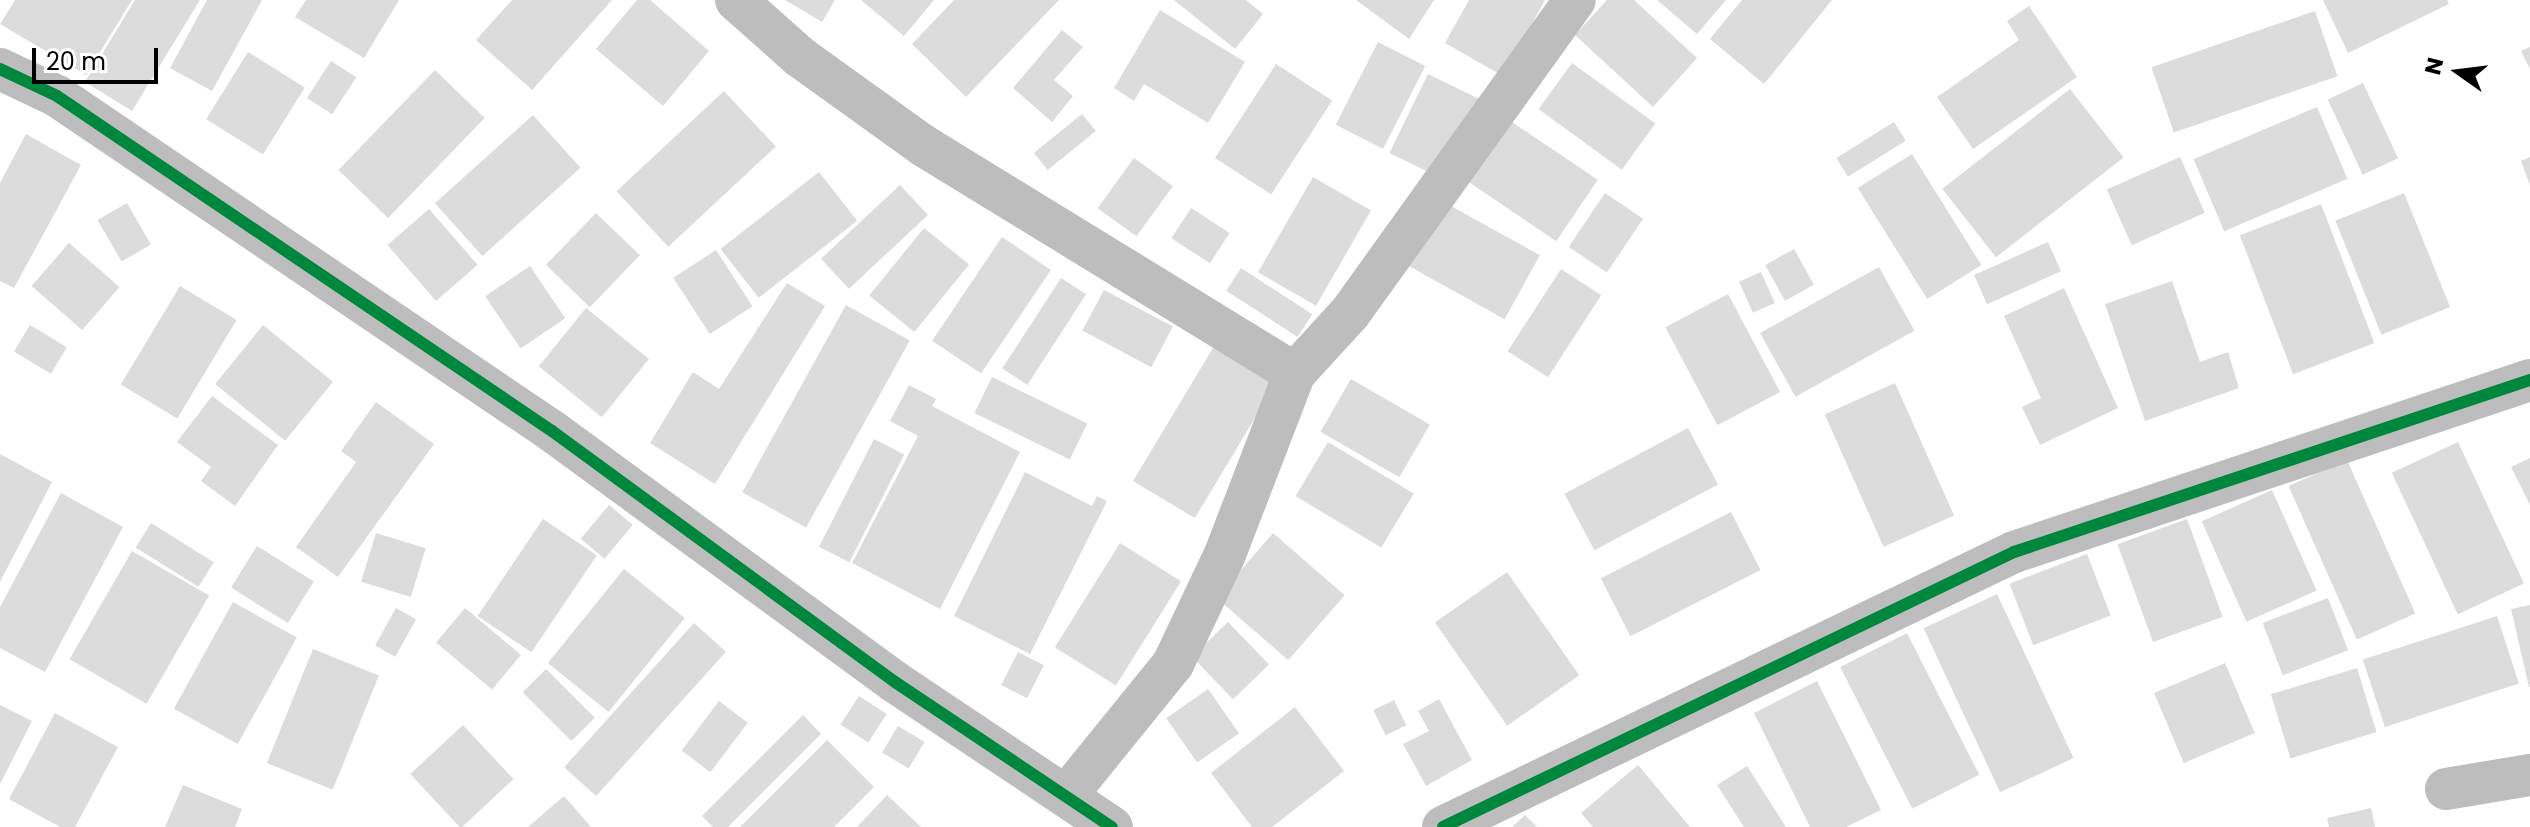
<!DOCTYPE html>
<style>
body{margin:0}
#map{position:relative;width:2530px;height:827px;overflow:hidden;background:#fff;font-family:Poppins,sans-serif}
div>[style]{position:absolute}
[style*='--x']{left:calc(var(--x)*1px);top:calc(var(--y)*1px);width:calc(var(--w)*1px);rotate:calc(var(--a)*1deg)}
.building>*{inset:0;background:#dcdcdc;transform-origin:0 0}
.minor>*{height:42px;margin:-21px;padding:0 21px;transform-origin:21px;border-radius:21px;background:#bdbdbd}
.cycleway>*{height:12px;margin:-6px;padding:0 6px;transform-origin:6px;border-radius:6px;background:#00873e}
span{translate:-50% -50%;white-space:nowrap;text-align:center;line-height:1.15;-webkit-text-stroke:8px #fff;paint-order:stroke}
.north{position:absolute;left:2418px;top:32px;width:80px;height:80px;-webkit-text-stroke:6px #fff;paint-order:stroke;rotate:284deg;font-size:22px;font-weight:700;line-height:32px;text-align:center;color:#000}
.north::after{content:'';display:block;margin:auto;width:28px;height:36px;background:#000;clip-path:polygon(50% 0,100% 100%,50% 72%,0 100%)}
.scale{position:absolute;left:32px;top:48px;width:126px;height:36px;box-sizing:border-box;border:4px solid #000;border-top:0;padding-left:10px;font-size:24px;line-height:28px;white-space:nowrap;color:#000;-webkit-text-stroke:6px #fff;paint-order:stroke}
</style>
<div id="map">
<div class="building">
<div style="clip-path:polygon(15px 0,132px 0,86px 75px,0 24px)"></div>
<div style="clip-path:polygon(135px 0,200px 0,132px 111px,85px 82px)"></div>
<div style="clip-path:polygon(207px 0,262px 0,212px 91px,170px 68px)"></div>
<div style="clip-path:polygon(306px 0,399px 0,364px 58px,295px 17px)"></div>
<div style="clip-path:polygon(512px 0,612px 0,532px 90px,476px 40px)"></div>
<div style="clip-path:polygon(637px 0,650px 0,709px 51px,663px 106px,596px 49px)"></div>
<div style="clip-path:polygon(785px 0,835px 0,822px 22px)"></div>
<div style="clip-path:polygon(861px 0,934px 0,904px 36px)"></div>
<div style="clip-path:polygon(954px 0,1059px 0,966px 97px,912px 44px)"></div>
<div style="clip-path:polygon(1174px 0,1246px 0,1263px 14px,1235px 49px)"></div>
<div style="clip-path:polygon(1356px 0,1434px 0,1409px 39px)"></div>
<div style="clip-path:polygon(1469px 0,1545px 0,1503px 76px,1445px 43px)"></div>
<div style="clip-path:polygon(1607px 0,1634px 0,1697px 58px,1653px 107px,1575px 35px)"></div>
<div style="clip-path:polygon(1657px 0,1726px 0,1697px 34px)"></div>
<div style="clip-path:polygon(1742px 0,1832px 0,1764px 84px,1710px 39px)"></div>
<div style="clip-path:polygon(2323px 0,2447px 0,2449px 4px,2348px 53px)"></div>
<div style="clip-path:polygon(2029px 6px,2077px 77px,1973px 149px,1937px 97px,2019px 40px,2007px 21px)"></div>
<div style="clip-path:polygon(1160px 10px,1245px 62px,1208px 123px,1144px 84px,1134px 101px,1114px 88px)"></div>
<div style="left:2315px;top:11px;width:69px;height:173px;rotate:71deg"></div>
<div style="clip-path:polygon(1062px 30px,1083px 47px,1054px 80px,1073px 96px,1052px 122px,1013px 88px)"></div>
<div style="left:1378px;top:42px;width:53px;height:93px;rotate:27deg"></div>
<div style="clip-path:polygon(2530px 47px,2530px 69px,2521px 51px)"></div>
<div style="left:248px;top:52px;width:67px;height:79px;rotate:32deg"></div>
<div style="left:331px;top:61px;width:30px;height:44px;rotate:33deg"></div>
<div style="left:1572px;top:63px;width:103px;height:57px;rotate:36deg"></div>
<div style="left:1276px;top:64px;width:67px;height:112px;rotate:33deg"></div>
<div style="left:435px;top:70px;width:69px;height:139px;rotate:44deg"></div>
<div style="left:1428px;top:74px;width:61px;height:88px;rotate:26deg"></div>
<div style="left:2363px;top:83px;width:83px;height:39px;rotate:65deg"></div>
<div style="left:2070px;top:89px;width:87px;height:162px;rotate:52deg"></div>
<div style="left:724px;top:91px;width:76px;height:147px;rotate:47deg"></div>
<div style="left:2317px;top:107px;width:78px;height:134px;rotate:67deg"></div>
<div style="left:1082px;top:114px;width:22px;height:62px;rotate:51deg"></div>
<div style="left:533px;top:115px;width:71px;height:132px;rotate:48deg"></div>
<div style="left:1509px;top:120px;width:107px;height:74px;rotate:34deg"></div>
<div style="left:1894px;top:122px;width:22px;height:68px;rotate:58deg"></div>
<div style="clip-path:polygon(26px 134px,81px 165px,14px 288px,0 281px,0 183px)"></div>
<div style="left:1912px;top:154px;width:131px;height:64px;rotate:58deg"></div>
<div style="left:2180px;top:157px;width:61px;height:80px;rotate:66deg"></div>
<div style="clip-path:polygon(2530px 157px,2530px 185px,2521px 161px)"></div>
<div style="left:1134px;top:158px;width:48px;height:62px;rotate:36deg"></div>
<div style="left:819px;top:172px;width:62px;height:125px;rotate:52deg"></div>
<div style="left:1313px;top:177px;width:67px;height:110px;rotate:30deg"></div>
<div style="left:900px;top:185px;width:41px;height:108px;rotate:47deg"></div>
<div style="left:1605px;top:193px;width:46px;height:65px;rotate:34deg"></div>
<div style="left:2404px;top:193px;width:123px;height:74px;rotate:68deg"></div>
<div style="left:1442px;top:201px;width:112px;height:73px;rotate:29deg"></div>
<div style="left:127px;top:203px;width:48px;height:34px;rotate:60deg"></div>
<div style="left:2321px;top:204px;width:149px;height:87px;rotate:69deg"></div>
<div style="left:1191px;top:208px;width:46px;height:36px;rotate:33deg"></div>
<div style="left:429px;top:209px;width:74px;height:55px;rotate:49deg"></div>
<div style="left:596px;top:213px;width:61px;height:72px;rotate:44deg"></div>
<div style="left:924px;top:228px;width:58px;height:87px;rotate:39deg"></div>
<div style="left:1002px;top:237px;width:59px;height:125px;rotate:34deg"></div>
<div style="left:2048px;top:242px;width:32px;height:81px;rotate:66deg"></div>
<div style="left:69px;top:243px;width:67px;height:57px;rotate:41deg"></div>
<div style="left:1794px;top:249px;width:41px;height:33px;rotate:61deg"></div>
<div style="left:716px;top:250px;width:67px;height:51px;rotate:57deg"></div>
<div style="left:530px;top:266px;width:63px;height:54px;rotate:56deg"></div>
<div style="left:1879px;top:267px;width:73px;height:136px;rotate:61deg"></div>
<div style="left:1241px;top:268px;width:85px;height:27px;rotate:33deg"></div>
<div style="left:1561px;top:269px;width:48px;height:98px;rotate:33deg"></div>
<div style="left:1761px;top:272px;width:34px;height:24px;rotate:66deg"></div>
<div style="left:1061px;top:278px;width:30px;height:108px;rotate:33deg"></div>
<div style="clip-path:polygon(2172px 281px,2200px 362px,2228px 352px,2239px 388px,2145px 421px,2105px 304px)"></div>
<div style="clip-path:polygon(787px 283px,825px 306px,715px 484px,650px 443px,693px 372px,719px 389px)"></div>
<div style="left:180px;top:286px;width:66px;height:115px;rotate:31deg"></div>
<div style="clip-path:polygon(2064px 288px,2118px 408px,2040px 445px,2022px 407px,2041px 398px,2004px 316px)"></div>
<div style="left:1104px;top:290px;width:78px;height:46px;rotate:28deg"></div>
<div style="left:1728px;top:294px;width:111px;height:71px;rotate:62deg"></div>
<div style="left:846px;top:305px;width:73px;height:214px;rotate:29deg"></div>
<div style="left:586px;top:308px;width:81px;height:75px;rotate:39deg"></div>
<div style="left:30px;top:325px;width:43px;height:31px;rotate:31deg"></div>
<div style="left:263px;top:325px;width:90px;height:76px;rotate:39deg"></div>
<div style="left:1216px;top:343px;width:72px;height:161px;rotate:31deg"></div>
<div style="left:992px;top:377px;width:106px;height:40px;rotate:26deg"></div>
<div style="left:1351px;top:379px;width:91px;height:61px;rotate:30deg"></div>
<div style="left:1895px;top:383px;width:145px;height:77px;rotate:66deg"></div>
<div style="clip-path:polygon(909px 385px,936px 399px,932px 406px,1020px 452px,940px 609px,852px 563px,918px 436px,890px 421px)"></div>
<div style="clip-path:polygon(212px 396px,278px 445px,235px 506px,201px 481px,211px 467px,177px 442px)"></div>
<div style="clip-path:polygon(376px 402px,434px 444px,338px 577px,296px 547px,356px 462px,341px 451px)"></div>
<div style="left:1688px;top:428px;width:64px;height:140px;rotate:62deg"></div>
<div style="left:874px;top:439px;width:34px;height:121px;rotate:27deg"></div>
<div style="left:1328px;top:442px;width:100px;height:63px;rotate:31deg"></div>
<div style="left:2458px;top:442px;width:156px;height:73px;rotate:65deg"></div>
<div style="clip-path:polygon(0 454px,52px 482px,0 582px)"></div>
<div style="clip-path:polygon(2530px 458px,2530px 505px,2511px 467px)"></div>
<div style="left:2347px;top:460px;width:168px;height:64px;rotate:66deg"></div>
<div style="clip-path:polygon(1025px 472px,1092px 506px,1097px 496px,1107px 501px,1030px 654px,954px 616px)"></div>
<div style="left:2272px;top:490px;width:110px;height:77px;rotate:66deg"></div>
<div style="clip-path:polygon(61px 493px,123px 527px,45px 672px,0 648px,0 607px)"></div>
<div style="left:609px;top:505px;width:31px;height:44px;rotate:40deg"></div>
<div style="left:1731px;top:512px;width:65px;height:146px;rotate:63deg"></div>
<div style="left:543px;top:519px;width:65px;height:117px;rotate:34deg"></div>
<div style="left:2187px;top:519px;width:104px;height:74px;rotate:70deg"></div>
<div style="left:151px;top:523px;width:74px;height:29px;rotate:32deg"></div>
<div style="left:376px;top:533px;width:52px;height:51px;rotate:17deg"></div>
<div style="left:1273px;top:533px;width:95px;height:86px;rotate:41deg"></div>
<div style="left:1120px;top:543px;width:72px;height:123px;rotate:32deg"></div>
<div style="left:257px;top:546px;width:67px;height:49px;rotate:32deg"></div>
<div style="left:132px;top:551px;width:89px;height:125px;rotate:30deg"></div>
<div style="left:2087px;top:554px;width:66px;height:83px;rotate:69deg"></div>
<div style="left:624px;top:569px;width:78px;height:121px;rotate:39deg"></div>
<div style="left:1507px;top:572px;width:126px;height:88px;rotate:55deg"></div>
<div style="left:1997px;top:594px;width:181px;height:81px;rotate:65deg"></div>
<div style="left:2328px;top:598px;width:56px;height:70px;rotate:69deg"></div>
<div style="left:233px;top:602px;width:73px;height:122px;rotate:29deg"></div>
<div style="clip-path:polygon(2530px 605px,2530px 687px,2529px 687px,2511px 609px)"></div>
<div style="left:396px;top:608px;width:23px;height:43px;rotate:29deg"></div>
<div style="left:465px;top:608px;width:73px;height:45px;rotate:40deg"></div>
<div style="left:2497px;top:616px;width:71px;height:141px;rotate:72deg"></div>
<div style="left:1228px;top:622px;width:59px;height:50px;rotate:46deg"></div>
<div style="left:694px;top:623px;width:43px;height:194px;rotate:42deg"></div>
<div style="left:1907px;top:633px;width:159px;height:75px;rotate:63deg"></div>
<div style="left:313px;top:649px;width:71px;height:123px;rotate:22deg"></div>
<div style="left:1018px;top:652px;width:29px;height:37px;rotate:27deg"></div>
<div style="left:2225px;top:663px;width:76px;height:77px;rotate:67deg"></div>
<div style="left:2357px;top:668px;width:67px;height:90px;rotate:73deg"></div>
<div style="left:546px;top:669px;width:69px;height:33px;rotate:45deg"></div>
<div style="clip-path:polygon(1817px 681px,1881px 810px,1846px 827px,1810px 827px,1754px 713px)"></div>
<div style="left:1208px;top:689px;width:54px;height:51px;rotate:55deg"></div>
<div style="left:859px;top:696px;width:33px;height:34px;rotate:33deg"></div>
<div style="clip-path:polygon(1439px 699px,1472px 760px,1426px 786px,1403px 744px,1429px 731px,1418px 711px)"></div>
<div style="left:1394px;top:700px;width:28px;height:23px;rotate:64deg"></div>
<div style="left:719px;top:701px;width:36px;height:62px;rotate:37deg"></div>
<div style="clip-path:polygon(0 705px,32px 721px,0 784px)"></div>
<div style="clip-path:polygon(1295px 707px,1344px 771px,1272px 827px,1252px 827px,1211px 773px)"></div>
<div style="clip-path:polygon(55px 713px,118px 747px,75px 827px,60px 827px,9px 799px)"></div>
<div style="clip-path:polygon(803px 715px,821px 734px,728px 827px,713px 827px,702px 816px)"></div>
<div style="left:463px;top:725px;width:74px;height:72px;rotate:47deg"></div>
<div style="left:898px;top:726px;width:31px;height:31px;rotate:31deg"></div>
<div style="clip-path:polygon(827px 740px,874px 787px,834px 827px,740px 827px)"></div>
<div style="clip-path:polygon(1638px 765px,1690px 827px,1593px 827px,1581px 813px)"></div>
<div style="clip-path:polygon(1747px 766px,1786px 827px,1744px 827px,1717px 785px)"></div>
<div style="clip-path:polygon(183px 785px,242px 809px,235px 827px,165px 827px)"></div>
<div style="clip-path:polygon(887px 795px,921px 827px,857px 827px)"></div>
<div style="clip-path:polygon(564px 796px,591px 827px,528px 827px)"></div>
<div style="clip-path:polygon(2371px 808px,2375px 827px,2329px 827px,2327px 818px)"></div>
<div style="clip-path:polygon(1525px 815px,1537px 827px,1512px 827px)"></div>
</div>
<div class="minor">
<div style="--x:736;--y:0;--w:86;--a:41.7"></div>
<div style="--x:800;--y:57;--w:153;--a:35.7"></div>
<div style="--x:924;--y:146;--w:435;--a:31.5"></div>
<div style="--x:0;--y:69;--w:63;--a:25.3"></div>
<div style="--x:57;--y:96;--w:598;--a:34.09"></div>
<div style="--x:552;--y:431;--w:425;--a:36.2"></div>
<div style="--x:895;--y:682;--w:261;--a:33.8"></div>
<div style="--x:2446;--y:789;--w:85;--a:-9.5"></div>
<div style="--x:1066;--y:796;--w:170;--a:-51"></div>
<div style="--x:1173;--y:664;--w:122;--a:-64.7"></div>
<div style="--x:1225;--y:554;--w:194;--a:-68.9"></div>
<div style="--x:1295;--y:373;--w:81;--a:-47.5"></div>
<div style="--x:1350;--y:313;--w:385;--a:-54.3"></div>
<div style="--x:1443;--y:827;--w:634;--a:-25.72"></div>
<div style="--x:2014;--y:552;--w:544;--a:-18.43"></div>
</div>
<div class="cycleway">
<div style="--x:0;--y:69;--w:63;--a:25.3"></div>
<div style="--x:57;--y:96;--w:598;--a:34.09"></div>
<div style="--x:552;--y:431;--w:425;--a:36.2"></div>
<div style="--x:895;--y:682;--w:261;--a:33.8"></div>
<div style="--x:1443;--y:827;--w:634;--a:-25.72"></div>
<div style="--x:2014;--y:552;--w:544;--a:-18.43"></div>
</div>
<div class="north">N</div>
<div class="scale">20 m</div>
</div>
